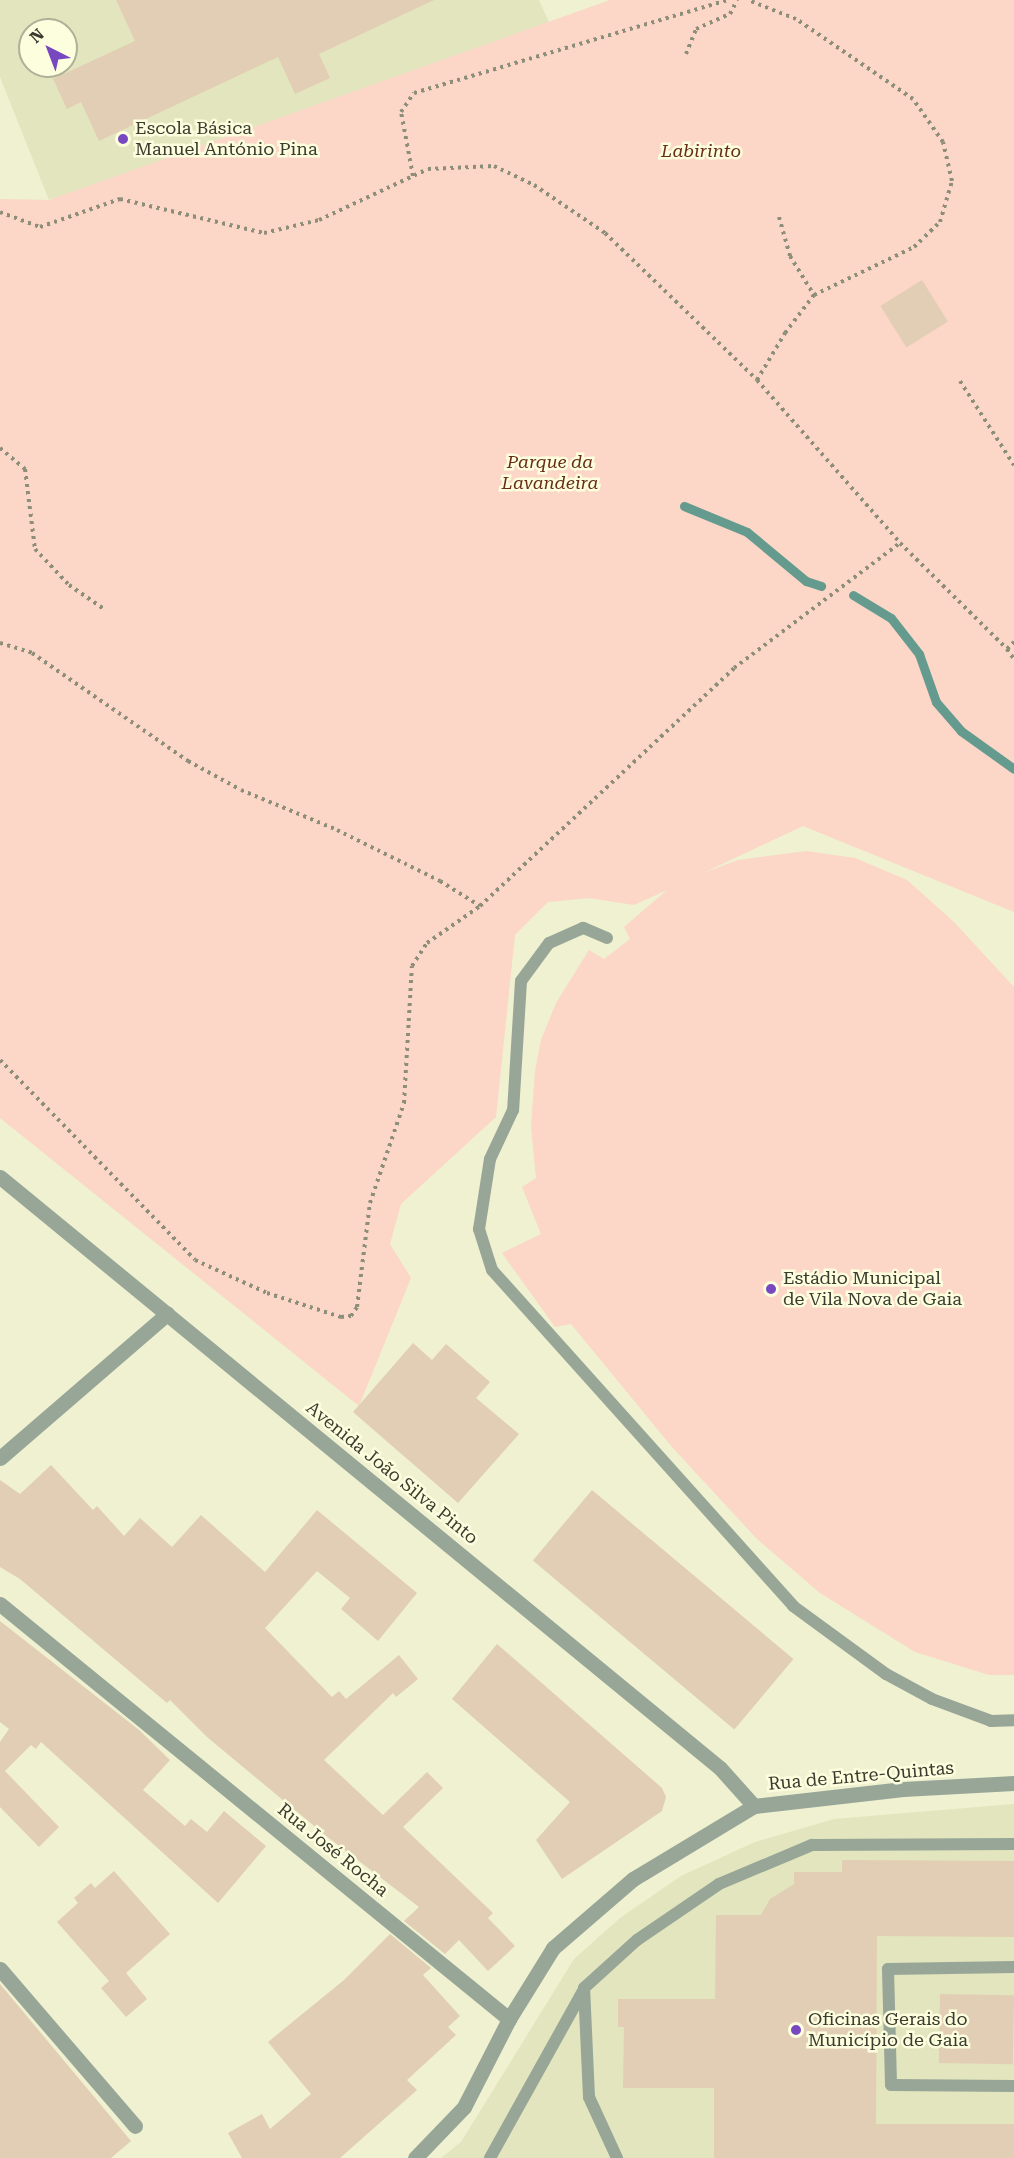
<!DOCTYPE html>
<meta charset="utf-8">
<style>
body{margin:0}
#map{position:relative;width:1014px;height:2158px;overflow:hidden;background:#eff1d1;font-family:"Roboto Serif",serif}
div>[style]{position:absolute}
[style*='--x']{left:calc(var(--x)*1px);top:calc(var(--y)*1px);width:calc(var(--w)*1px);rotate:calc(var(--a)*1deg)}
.built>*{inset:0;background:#e2e5bd}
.green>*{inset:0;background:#fcd6c7}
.stream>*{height:9px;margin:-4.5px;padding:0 4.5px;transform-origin:4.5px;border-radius:4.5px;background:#659b8f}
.building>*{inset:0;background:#e2ceb4;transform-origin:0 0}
.path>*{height:4px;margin-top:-2px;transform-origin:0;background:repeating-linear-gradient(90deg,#8d8e79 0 3px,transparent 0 7.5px)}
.service>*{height:12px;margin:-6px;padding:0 6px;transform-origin:6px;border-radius:6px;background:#97a697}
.minor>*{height:15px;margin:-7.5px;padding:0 7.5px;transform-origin:7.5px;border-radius:7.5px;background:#97a697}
.dots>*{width:16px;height:16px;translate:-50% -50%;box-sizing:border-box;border:3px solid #fcfede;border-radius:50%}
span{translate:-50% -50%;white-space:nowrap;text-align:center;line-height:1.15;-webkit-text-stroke:5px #fcfede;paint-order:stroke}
.poi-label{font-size:18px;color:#3b3c30}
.left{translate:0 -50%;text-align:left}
.park-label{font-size:18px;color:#672d16;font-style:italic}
.street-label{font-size:18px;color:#3b3c30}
.north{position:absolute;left:18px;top:18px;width:60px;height:60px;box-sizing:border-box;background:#fcfede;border:2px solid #afb098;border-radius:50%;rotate:318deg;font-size:16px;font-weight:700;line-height:24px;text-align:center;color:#3b3c30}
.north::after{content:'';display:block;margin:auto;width:21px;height:27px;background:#7748c0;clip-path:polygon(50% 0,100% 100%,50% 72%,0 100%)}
</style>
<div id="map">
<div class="built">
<div style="clip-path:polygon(evenodd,0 0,539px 0,549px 22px,49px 200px,0 77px,0 0,30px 30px,66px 30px,66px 66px,30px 66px,30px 30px)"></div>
<div style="clip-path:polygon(1014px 1804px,1014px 2158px,441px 2158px,461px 2142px,574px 1959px,620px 1918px,681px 1876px,755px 1842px,834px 1819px)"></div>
</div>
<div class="green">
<div style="clip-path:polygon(610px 0,1014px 0,1014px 912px,803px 826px,703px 873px,738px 860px,806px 851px,855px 858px,907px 880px,954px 922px,1014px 987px,1014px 1675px,989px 1675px,915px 1652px,820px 1593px,756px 1538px,672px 1447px,571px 1324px,555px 1327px,502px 1253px,541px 1234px,522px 1187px,536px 1178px,531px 1127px,535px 1071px,541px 1040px,556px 1003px,589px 950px,604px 959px,630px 939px,624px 927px,667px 890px,634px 905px,589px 898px,548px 902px,515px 935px,496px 1117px,401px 1204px,390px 1244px,411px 1278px,359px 1406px,0 1118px,0 199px,49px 200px)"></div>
</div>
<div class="stream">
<div style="--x:684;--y:506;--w:68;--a:22.4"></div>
<div style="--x:747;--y:532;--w:77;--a:39.7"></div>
<div style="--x:806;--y:581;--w:16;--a:18"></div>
<div style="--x:853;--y:595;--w:44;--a:31.2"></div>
<div style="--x:891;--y:618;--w:46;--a:52.1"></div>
<div style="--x:919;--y:654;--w:51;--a:70.5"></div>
<div style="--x:936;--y:702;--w:38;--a:49"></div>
<div style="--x:961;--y:731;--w:65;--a:35.6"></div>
</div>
<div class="building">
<div style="clip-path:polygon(116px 0,434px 0,319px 54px,330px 78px,295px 94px,278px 57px,99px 141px,81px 102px,67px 109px,53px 79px,135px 41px)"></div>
<div style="left:922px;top:280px;width:49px;height:49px;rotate:58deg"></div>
<div style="clip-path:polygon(413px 1343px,432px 1360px,446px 1344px,490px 1382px,476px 1398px,519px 1434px,458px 1503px,353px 1412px)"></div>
<div style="clip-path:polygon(51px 1465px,93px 1510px,97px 1506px,124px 1536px,140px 1518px,172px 1547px,201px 1515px,265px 1572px,317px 1510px,417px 1593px,378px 1641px,341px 1609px,350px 1598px,317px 1571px,265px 1628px,332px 1697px,339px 1691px,346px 1699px,399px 1655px,418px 1679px,396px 1697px,393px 1693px,324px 1760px,383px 1815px,427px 1772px,443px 1788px,403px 1827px,493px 1913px,488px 1918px,515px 1946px,488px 1971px,459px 1940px,445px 1954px,404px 1921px,419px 1907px,325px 1835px,207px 1737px,170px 1700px,167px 1703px,20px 1579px,0 1567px,0 1480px,20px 1494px)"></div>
<div style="left:592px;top:1490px;width:263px;height:92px;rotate:40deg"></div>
<div style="clip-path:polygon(0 1621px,139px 1730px,170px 1760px,143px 1790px,185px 1826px,191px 1819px,207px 1832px,224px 1811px,266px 1846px,218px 1903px,41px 1742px,36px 1749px,31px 1745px,5px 1771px,59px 1827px,39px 1847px,0 1807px,0 1742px,9px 1729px,0 1722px)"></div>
<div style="clip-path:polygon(497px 1644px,662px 1788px,666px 1797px,662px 1811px,562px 1879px,536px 1840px,570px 1802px,452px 1699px)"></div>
<div style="clip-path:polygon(842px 1860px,1014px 1861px,1014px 1937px,877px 1936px,876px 2124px,1014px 2124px,1014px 2158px,714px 2158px,714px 2088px,623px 2088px,624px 2027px,618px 2027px,618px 1999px,715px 1999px,716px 1915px,761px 1915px,770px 1899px,794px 1884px,794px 1872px,842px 1872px)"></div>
<div style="clip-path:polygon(114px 1871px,170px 1934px,126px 1973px,147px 1999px,126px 2017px,101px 1988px,109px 1981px,57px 1922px,78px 1903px,74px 1898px,91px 1883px,95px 1888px)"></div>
<div style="clip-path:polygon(390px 1934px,431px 1968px,423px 1975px,460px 2016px,448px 2027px,456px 2035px,407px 2080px,417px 2090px,340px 2158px,242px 2158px,228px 2133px,262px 2114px,270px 2129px,311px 2094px,268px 2042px,344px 1980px)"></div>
<div style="clip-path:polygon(0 1984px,131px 2141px,111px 2158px,0 2158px)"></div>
<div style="left:940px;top:1994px;width:74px;height:69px;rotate:1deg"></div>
</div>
<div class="path">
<div style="--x:686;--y:54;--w:27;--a:-68"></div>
<div style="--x:696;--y:29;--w:37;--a:-24"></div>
<div style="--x:730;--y:14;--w:16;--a:-63"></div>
<div style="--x:413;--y:176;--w:65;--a:-100.6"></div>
<div style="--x:401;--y:112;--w:23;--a:-56"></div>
<div style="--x:414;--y:93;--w:327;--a:-16.5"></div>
<div style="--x:0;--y:212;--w:43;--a:20.6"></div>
<div style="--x:40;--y:227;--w:85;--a:-19.3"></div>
<div style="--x:120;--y:199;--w:148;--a:13.3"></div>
<div style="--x:264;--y:233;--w:57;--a:-13.3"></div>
<div style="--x:319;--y:220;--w:120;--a:-25.1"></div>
<div style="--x:428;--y:169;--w:66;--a:-2.6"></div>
<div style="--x:494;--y:166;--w:44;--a:25.4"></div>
<div style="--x:534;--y:185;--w:86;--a:34.1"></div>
<div style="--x:605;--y:233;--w:211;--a:44"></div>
<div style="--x:757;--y:380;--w:55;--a:-59.2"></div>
<div style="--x:785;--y:333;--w:48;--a:-52.7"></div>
<div style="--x:814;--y:295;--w:111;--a:-25.6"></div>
<div style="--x:914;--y:247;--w:36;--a:-44"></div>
<div style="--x:940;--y:222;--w:43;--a:-73.7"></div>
<div style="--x:952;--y:181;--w:40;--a:-103"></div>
<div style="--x:943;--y:142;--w:52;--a:-124.9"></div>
<div style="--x:913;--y:99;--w:142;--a:-145.6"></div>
<div style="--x:796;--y:19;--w:52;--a:-158.4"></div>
<div style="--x:779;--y:217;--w:41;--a:74.2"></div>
<div style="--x:790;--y:256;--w:46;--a:58.4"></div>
<div style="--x:757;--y:380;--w:217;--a:48.7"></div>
<div style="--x:900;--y:543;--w:151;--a:44.7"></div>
<div style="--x:1007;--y:649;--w:10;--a:-45"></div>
<div style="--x:960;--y:381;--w:100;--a:57.3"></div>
<div style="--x:0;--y:448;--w:33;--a:40"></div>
<div style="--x:25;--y:469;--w:81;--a:82.9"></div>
<div style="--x:35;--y:549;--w:50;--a:46.6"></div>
<div style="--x:69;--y:585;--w:42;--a:34.4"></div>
<div style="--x:0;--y:643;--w:34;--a:17"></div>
<div style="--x:32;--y:653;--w:190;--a:34.7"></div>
<div style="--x:188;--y:761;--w:60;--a:28.7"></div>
<div style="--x:241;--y:790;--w:104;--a:22.6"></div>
<div style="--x:337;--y:830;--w:115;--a:26.3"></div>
<div style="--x:440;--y:881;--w:47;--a:32"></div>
<div style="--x:1007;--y:649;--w:12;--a:55"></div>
<div style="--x:0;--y:1060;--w:279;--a:45.7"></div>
<div style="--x:195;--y:1260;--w:79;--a:24.6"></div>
<div style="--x:267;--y:1293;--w:78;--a:18"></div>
<div style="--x:341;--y:1317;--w:10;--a:-6"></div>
<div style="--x:351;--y:1316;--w:11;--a:-56"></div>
<div style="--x:357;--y:1307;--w:105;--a:-82.9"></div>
<div style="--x:370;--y:1203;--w:106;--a:-71.2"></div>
<div style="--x:404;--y:1103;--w:137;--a:-86.7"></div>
<div style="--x:412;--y:966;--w:27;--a:-57"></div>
<div style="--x:427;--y:943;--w:65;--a:-34.9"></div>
<div style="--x:480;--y:906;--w:348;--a:-43.1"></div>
<div style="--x:734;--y:668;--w:208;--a:-37"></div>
</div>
<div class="service">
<div style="--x:607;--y:938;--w:26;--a:-157"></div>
<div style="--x:583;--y:928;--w:37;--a:156"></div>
<div style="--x:549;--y:943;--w:47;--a:126.4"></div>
<div style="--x:521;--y:981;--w:129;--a:93.5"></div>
<div style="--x:513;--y:1110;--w:54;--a:115.1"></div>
<div style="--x:490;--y:1159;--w:71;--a:98.9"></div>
<div style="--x:479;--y:1229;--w:43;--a:72.4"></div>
<div style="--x:492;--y:1270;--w:451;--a:48.1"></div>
<div style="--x:793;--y:1606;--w:115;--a:36.2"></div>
<div style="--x:886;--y:1674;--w:52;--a:28.5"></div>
<div style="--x:932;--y:1699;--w:63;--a:20.4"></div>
<div style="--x:991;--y:1721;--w:23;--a:-2"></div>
<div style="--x:1014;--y:1967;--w:126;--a:179.1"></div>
<div style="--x:888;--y:1969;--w:116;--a:88.5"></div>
<div style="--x:891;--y:2085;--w:123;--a:0.5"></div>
<div style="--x:490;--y:2158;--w:193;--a:-60.9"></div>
<div style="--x:617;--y:2158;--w:67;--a:-114.7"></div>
<div style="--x:589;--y:2097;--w:109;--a:-92.6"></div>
<div style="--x:584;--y:1988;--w:72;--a:-42.2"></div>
<div style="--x:637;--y:1940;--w:99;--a:-34.3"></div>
<div style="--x:719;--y:1884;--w:101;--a:-22.8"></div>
<div style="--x:812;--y:1845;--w:202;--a:-0.3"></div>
</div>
<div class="minor">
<div style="--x:0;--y:1177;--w:931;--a:39.38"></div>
<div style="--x:720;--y:1768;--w:51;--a:48.2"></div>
<div style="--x:0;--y:1458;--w:221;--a:-40.8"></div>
<div style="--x:0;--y:1604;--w:657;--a:39.19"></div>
<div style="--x:0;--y:1969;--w:207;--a:49.3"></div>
<div style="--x:415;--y:2158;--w:71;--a:-46.1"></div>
<div style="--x:464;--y:2107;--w:99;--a:-62.9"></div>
<div style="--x:509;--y:2019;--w:84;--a:-58.2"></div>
<div style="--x:553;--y:1948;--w:106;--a:-40.8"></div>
<div style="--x:633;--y:1879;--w:141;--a:-31.1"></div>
<div style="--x:754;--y:1806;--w:150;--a:-6.5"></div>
<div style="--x:903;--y:1789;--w:111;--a:-3.1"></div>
</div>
<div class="dots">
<div style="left:123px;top:139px;background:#7748c0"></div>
<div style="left:771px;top:1289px;background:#7748c0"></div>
<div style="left:796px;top:2030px;background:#7748c0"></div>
</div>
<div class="poi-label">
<span class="left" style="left:135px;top:139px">Escola Básica<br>Manuel António Pina</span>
<span class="left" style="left:783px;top:1289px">Estádio Municipal<br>de Vila Nova de Gaia</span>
<span class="left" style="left:808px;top:2030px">Oficinas Gerais do<br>Município de Gaia</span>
</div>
<div class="park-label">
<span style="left:701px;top:151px">Labirinto</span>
<span style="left:550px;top:473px">Parque da<br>Lavandeira</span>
</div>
<div class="street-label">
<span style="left:392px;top:1473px;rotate:39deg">Avenida João Silva Pinto</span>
<span style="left:861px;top:1776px;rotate:-5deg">Rua de Entre-Quintas</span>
<span style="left:333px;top:1850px;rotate:39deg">Rua José Rocha</span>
</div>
<div class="north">N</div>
</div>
